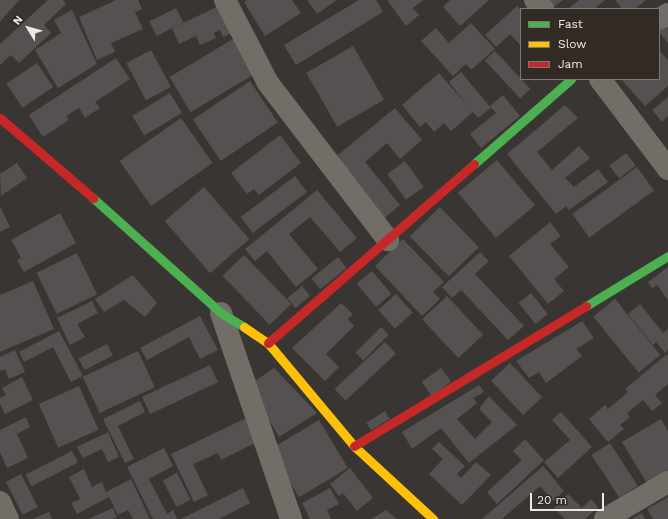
<!DOCTYPE html>
<style>
body{margin:0}
#map{position:relative;width:668px;height:519px;overflow:hidden;background:#393532;font-family:"Work Sans",sans-serif}
div>[style]{position:absolute}
[style*='--x']{left:calc(var(--x)*1px);top:calc(var(--y)*1px);width:calc(var(--w)*1px);rotate:calc(var(--a)*1deg)}
.building>*{inset:0;background:#555150;transform-origin:0 0}
.street>*{height:22px;margin:-11px;padding:0 11px;transform-origin:11px;border-radius:11px;background:#726d66}
.fast>*{height:9px;margin:-4.5px;padding:0 4.5px;transform-origin:4.5px;border-radius:4.5px;background:#4caf50}
.slow>*{height:9px;margin:-4.5px;padding:0 4.5px;transform-origin:4.5px;border-radius:4.5px;background:#ffc107}
.jam>*{height:9px;margin:-4.5px;padding:0 4.5px;transform-origin:4.5px;border-radius:4.5px;background:#c62828}
span{translate:-50% -50%;white-space:nowrap;text-align:center;line-height:1.15;-webkit-text-stroke:3px #322a25;paint-order:stroke}
.legend{position:absolute;left:520px;top:8px;width:140px;height:72px;box-sizing:border-box;background:#322a25;border:1px solid #7e7672;margin:0;padding:5px 7px;list-style:none;font-size:12px;color:#efe9e6}
.legend li{display:flex;align-items:center;gap:8px;height:20px}
.legend b{width:20px;border:1px solid #7e7672}
.north{position:absolute;left:8px;top:8px;width:40px;height:40px;-webkit-text-stroke:3px #322a25;paint-order:stroke;rotate:307deg;font-size:11px;font-weight:700;line-height:16px;text-align:center;color:#efe9e6}
.north::after{content:'';display:block;margin:auto;width:14px;height:18px;background:#efe9e6;clip-path:polygon(50% 0,100% 100%,50% 72%,0 100%)}
.scale{position:absolute;left:530px;top:493px;width:74px;height:18px;box-sizing:border-box;border:2px solid #efe9e6;border-top:0;padding-left:5px;font-size:12px;line-height:14px;white-space:nowrap;color:#efe9e6;-webkit-text-stroke:3px #322a25;paint-order:stroke}
</style>
<div id="map">
<div class="building">
<div style="clip-path:polygon(0 0,19px 0,0 22px)"></div>
<div style="clip-path:polygon(48px 0,63px 0,66px 4px,44px 25px,51px 33px,19px 63px,11px 55px,0 65px,0 44px)"></div>
<div style="clip-path:polygon(116px 0,138px 0,142px 9px,135px 12px,143px 29px,111px 43px,115px 52px,97px 60px,79px 17px)"></div>
<div style="clip-path:polygon(247px 0,292px 0,301px 13px,265px 36px,244px 2px)"></div>
<div style="clip-path:polygon(307px 0,337px 0,317px 14px)"></div>
<div style="clip-path:polygon(359px 0,376px 0,383px 12px,296px 65px,284px 45px)"></div>
<div style="clip-path:polygon(387px 0,423px 0,413px 8px,419px 15px,406px 26px)"></div>
<div style="clip-path:polygon(450px 0,489px 0,460px 26px,443px 7px)"></div>
<div style="clip-path:polygon(537px 0,563px 0,551px 9px)"></div>
<div style="clip-path:polygon(579px 0,605px 0,594px 9px,568px 9px)"></div>
<div style="clip-path:polygon(615px 0,646px 0,635px 9px,622px 9px)"></div>
<div style="clip-path:polygon(219px 6px,232px 33px,223px 37px,220px 30px,214px 33px,216px 38px,200px 45px,196px 36px,179px 44px,172px 28px)"></div>
<div style="clip-path:polygon(517px 6px,521px 10px,521px 46px,510px 34px,496px 47px,485px 35px)"></div>
<div style="left:176px;top:8px;width:16px;height:30px;rotate:63deg"></div>
<div style="clip-path:polygon(72px 10px,97px 64px,58px 88px,35px 50px,61px 33px,54px 20px)"></div>
<div style="clip-path:polygon(668px 19px,668px 43px,659px 32px,659px 26px)"></div>
<div style="clip-path:polygon(471px 23px,495px 49px,471px 70px,466px 64px,453px 76px,421px 41px,436px 28px,449px 43px)"></div>
<div style="left:233px;top:39px;width:41px;height:74px;rotate:59deg"></div>
<div style="left:353px;top:46px;width:62px;height:54px;rotate:60deg"></div>
<div style="left:151px;top:50px;width:42px;height:28px;rotate:62deg"></div>
<div style="clip-path:polygon(659px 50px,668px 60px,668px 86px,645px 106px,621px 79px,659px 79px)"></div>
<div style="left:495px;top:51px;width:52px;height:14px;rotate:47deg"></div>
<div style="clip-path:polygon(116px 58px,130px 79px,95px 102px,100px 108px,85px 118px,79px 108px,66px 116px,69px 120px,43px 137px,29px 115px)"></div>
<div style="left:37px;top:63px;width:29px;height:37px;rotate:56deg"></div>
<div style="clip-path:polygon(461px 72px,491px 108px,478px 118px,473px 112px,451px 131px,444px 123px,434px 132px,426px 122px,420px 127px,402px 105px,439px 73px,468px 106px,449px 82px)"></div>
<div style="left:250px;top:81px;width:50px;height:69px;rotate:56deg"></div>
<div style="left:170px;top:93px;width:23px;height:44px;rotate:59deg"></div>
<div style="clip-path:polygon(503px 95px,520px 116px,481px 148px,470px 134px,496px 113px,490px 106px)"></div>
<div style="clip-path:polygon(668px 97px,668px 116px,662px 122px,652px 110px)"></div>
<div style="clip-path:polygon(565px 105px,578px 118px,537px 152px,552px 170px,579px 146px,590px 158px,565px 178px,574px 187px,598px 169px,608px 182px,569px 210px,566px 206px,556px 214px,507px 154px)"></div>
<div style="clip-path:polygon(395px 108px,422px 140px,400px 159px,387px 143px,365px 162px,400px 205px,381px 221px,332px 160px)"></div>
<div style="left:181px;top:118px;width:55px;height:75px;rotate:55deg"></div>
<div style="clip-path:polygon(280px 135px,301px 163px,259px 195px,254px 189px,247px 194px,231px 173px)"></div>
<div style="left:626px;top:153px;width:16px;height:21px;rotate:52deg"></div>
<div style="left:497px;top:160px;width:59px;height:51px;rotate:50deg"></div>
<div style="left:405px;top:161px;width:32px;height:22px;rotate:54deg"></div>
<div style="clip-path:polygon(17px 163px,27px 178px,1px 196px,0 174px)"></div>
<div style="left:637px;top:167px;width:29px;height:80px;rotate:54deg"></div>
<div style="left:295px;top:176px;width:20px;height:68px;rotate:53deg"></div>
<div style="left:204px;top:187px;width:69px;height:52px;rotate:49deg"></div>
<div style="clip-path:polygon(317px 190px,357px 238px,340px 252px,310px 217px,289px 234px,318px 269px,296px 287px,267px 251px,255px 261px,245px 249px)"></div>
<div style="clip-path:polygon(0 206px,10px 227px,0 232px)"></div>
<div style="left:440px;top:207px;width:56px;height:42px;rotate:46deg"></div>
<div style="clip-path:polygon(60px 213px,76px 243px,24px 272px,17px 260px,21px 258px,11px 240px)"></div>
<div style="clip-path:polygon(550px 222px,561px 236px,550px 244px,569px 267px,554px 279px,564px 291px,548px 304px,509px 256px)"></div>
<div style="clip-path:polygon(403px 239px,444px 282px,433px 292px,440px 299px,422px 316px,375px 266px)"></div>
<div style="clip-path:polygon(480px 252px,489px 261px,475px 274px,524px 326px,508px 340px,461px 290px,452px 298px,442px 287px)"></div>
<div style="left:77px;top:253px;width:46px;height:45px;rotate:64deg"></div>
<div style="left:244px;top:255px;width:68px;height:30px;rotate:46deg"></div>
<div style="left:338px;top:257px;width:14px;height:34px;rotate:51deg"></div>
<div style="clip-path:polygon(668px 267px,668px 300px,657px 285px,652px 288px,648px 282px)"></div>
<div style="left:372px;top:271px;width:30px;height:20px;rotate:50deg"></div>
<div style="clip-path:polygon(133px 275px,157px 303px,145px 317px,124px 300px,104px 312px,95px 299px)"></div>
<div style="clip-path:polygon(33px 281px,54px 329px,0 352px,0 295px)"></div>
<div style="left:302px;top:286px;width:13px;height:19px;rotate:51deg"></div>
<div style="left:531px;top:293px;width:27px;height:16px;rotate:51deg"></div>
<div style="left:396px;top:294px;width:25px;height:24px;rotate:48deg"></div>
<div style="left:447px;top:296px;width:53px;height:34px;rotate:47deg"></div>
<div style="left:615px;top:299px;width:72px;height:28px;rotate:51deg"></div>
<div style="clip-path:polygon(92px 301px,98px 313px,77px 324px,85px 337px,70px 345px,57px 318px)"></div>
<div style="clip-path:polygon(341px 303px,353px 314px,348px 319px,354px 326px,326px 354px,339px 367px,325px 381px,292px 348px)"></div>
<div style="clip-path:polygon(640px 304px,663px 333px,668px 329px,668px 350px,665px 353px,656px 342px,653px 345px,628px 314px)"></div>
<div style="clip-path:polygon(200px 316px,218px 350px,200px 359px,189px 337px,147px 360px,140px 348px)"></div>
<div style="clip-path:polygon(582px 321px,594px 338px,576px 349px,582px 356px,546px 383px,539px 372px,529px 378px,516px 361px)"></div>
<div style="left:381px;top:327px;width:11px;height:36px;rotate:45deg"></div>
<div style="clip-path:polygon(59px 331px,83px 376px,71px 382px,53px 347px,24px 362px,19px 352px)"></div>
<div style="left:385px;top:342px;width:16px;height:69px;rotate:47deg"></div>
<div style="left:107px;top:344px;width:13px;height:32px;rotate:63deg"></div>
<div style="clip-path:polygon(15px 350px,25px 372px,9px 379px,5px 369px,0 371px,0 357px)"></div>
<div style="left:138px;top:351px;width:40px;height:61px;rotate:65deg"></div>
<div style="clip-path:polygon(667px 354px,668px 356px,668px 384px,655px 395px,662px 403px,652px 411px,643px 400px,627px 413px,630px 417px,620px 425px,624px 429px,608px 442px,589px 419px,605px 405px,608px 409px,628px 392px,625px 389px)"></div>
<div style="left:510px;top:363px;width:47px;height:26px;rotate:47deg"></div>
<div style="left:210px;top:365px;width:19px;height:75px;rotate:65deg"></div>
<div style="clip-path:polygon(274px 368px,317px 413px,279px 437px,249px 385px)"></div>
<div style="left:441px;top:368px;width:17px;height:24px;rotate:54deg"></div>
<div style="clip-path:polygon(22px 377px,33px 400px,5px 414px,0 404px,0 398px,6px 395px,2px 388px)"></div>
<div style="clip-path:polygon(479px 385px,484px 392px,473px 398px,477px 403px,457px 419px,475px 439px,492px 422px,479px 409px,489px 396px,517px 425px,469px 463px,441px 428px,412px 449px,402px 432px)"></div>
<div style="left:79px;top:386px;width:48px;height:44px;rotate:66deg"></div>
<div style="clip-path:polygon(140px 401px,145px 412px,118px 426px,134px 459px,125px 463px,103px 419px)"></div>
<div style="left:385px;top:411px;width:9px;height:22px;rotate:58deg"></div>
<div style="clip-path:polygon(561px 412px,592px 447px,558px 478px,544px 462px,570px 440px,552px 420px)"></div>
<div style="clip-path:polygon(26px 417px,30px 427px,17px 434px,28px 458px,7px 468px,0 452px,0 430px)"></div>
<div style="clip-path:polygon(246px 418px,257px 442px,221px 460px,218px 453px,193px 464px,208px 495px,194px 502px,171px 454px)"></div>
<div style="clip-path:polygon(661px 419px,668px 431px,668px 473px,648px 485px,622px 442px)"></div>
<div style="left:319px;top:420px;width:56px;height:57px;rotate:59deg"></div>
<div style="clip-path:polygon(108px 432px,119px 457px,108px 462px,102px 449px,83px 458px,77px 447px)"></div>
<div style="clip-path:polygon(525px 439px,544px 460px,497px 504px,487px 492px,522px 460px,513px 451px)"></div>
<div style="clip-path:polygon(439px 442px,465px 466px,457px 474px,461px 478px,476px 462px,491px 475px,462px 505px,429px 474px,443px 459px,432px 449px)"></div>
<div style="left:610px;top:443px;width:51px;height:22px;rotate:57deg"></div>
<div style="clip-path:polygon(164px 448px,173px 466px,149px 479px,167px 514px,173px 510px,177px 519px,153px 519px,127px 467px)"></div>
<div style="left:72px;top:451px;width:13px;height:52px;rotate:63deg"></div>
<div style="clip-path:polygon(543px 466px,564px 491px,553px 501px,540px 486px,502px 519px,482px 519px)"></div>
<div style="clip-path:polygon(350px 468px,373px 498px,357px 511px,343px 493px,339px 496px,330px 484px)"></div>
<div style="clip-path:polygon(84px 469px,92px 487px,102px 482px,106px 492px,131px 479px,150px 519px,133px 519px,128px 510px,118px 515px,109px 497px,77px 514px,71px 503px,80px 499px,69px 477px)"></div>
<div style="left:177px;top:473px;width:30px;height:16px;rotate:63deg"></div>
<div style="left:21px;top:474px;width:37px;height:17px;rotate:63deg"></div>
<div style="clip-path:polygon(243px 488px,250px 503px,219px 519px,181px 519px)"></div>
<div style="clip-path:polygon(330px 488px,339px 504px,327px 510px,331px 519px,310px 519px,302px 503px)"></div>
<div style="clip-path:polygon(568px 494px,582px 508px,591px 499px,598px 507px,585px 519px,565px 519px,554px 508px)"></div>
<div style="clip-path:polygon(668px 497px,668px 519px,653px 519px,647px 509px)"></div>
<div style="clip-path:polygon(113px 508px,117px 517px,112px 519px,88px 519px)"></div>
<div style="clip-path:polygon(386px 510px,397px 519px,371px 519px)"></div>
<div style="clip-path:polygon(49px 512px,52px 519px,32px 519px)"></div>
<div style="clip-path:polygon(642px 513px,645px 519px,632px 519px)"></div>
</div>
<div class="street">
<div style="--x:225;--y:0;--w:93;--a:62.6"></div>
<div style="--x:268;--y:83;--w:198;--a:52.6"></div>
<div style="--x:535;--y:0;--w:12;--a:48"></div>
<div style="--x:659;--y:19;--w:10;--a:-29"></div>
<div style="--x:600;--y:79;--w:113;--a:52.9"></div>
<div style="--x:221;--y:313;--w:218;--a:71.2"></div>
<div style="--x:0;--y:502;--w:19;--a:65"></div>
<div style="--x:605;--y:519;--w:73;--a:-30.4"></div>
</div>
<div class="fast">
<div style="--x:474;--y:164;--w:129;--a:-41.2"></div>
<div style="--x:93;--y:198;--w:172;--a:41.9"></div>
<div style="--x:221;--y:313;--w:27;--a:31"></div>
<div style="--x:586;--y:306;--w:96;--a:-31.4"></div>
</div>
<div class="slow">
<div style="--x:244;--y:327;--w:29;--a:34"></div>
<div style="--x:268;--y:343;--w:134;--a:50.1"></div>
<div style="--x:354;--y:446;--w:108;--a:42.7"></div>
</div>
<div class="jam">
<div style="--x:0;--y:118;--w:123;--a:40.7"></div>
<div style="--x:268;--y:343;--w:273;--a:-41"></div>
<div style="--x:354;--y:446;--w:271;--a:-31.1"></div>
</div>
<ul class="legend">
<li><b style="height:5px;background:#4caf50"></b>Fast</li>
<li><b style="height:5px;background:#ffc107"></b>Slow</li>
<li><b style="height:5px;background:#c62828"></b>Jam</li>
</ul>
<div class="north">N</div>
<div class="scale">20 m</div>
</div>
